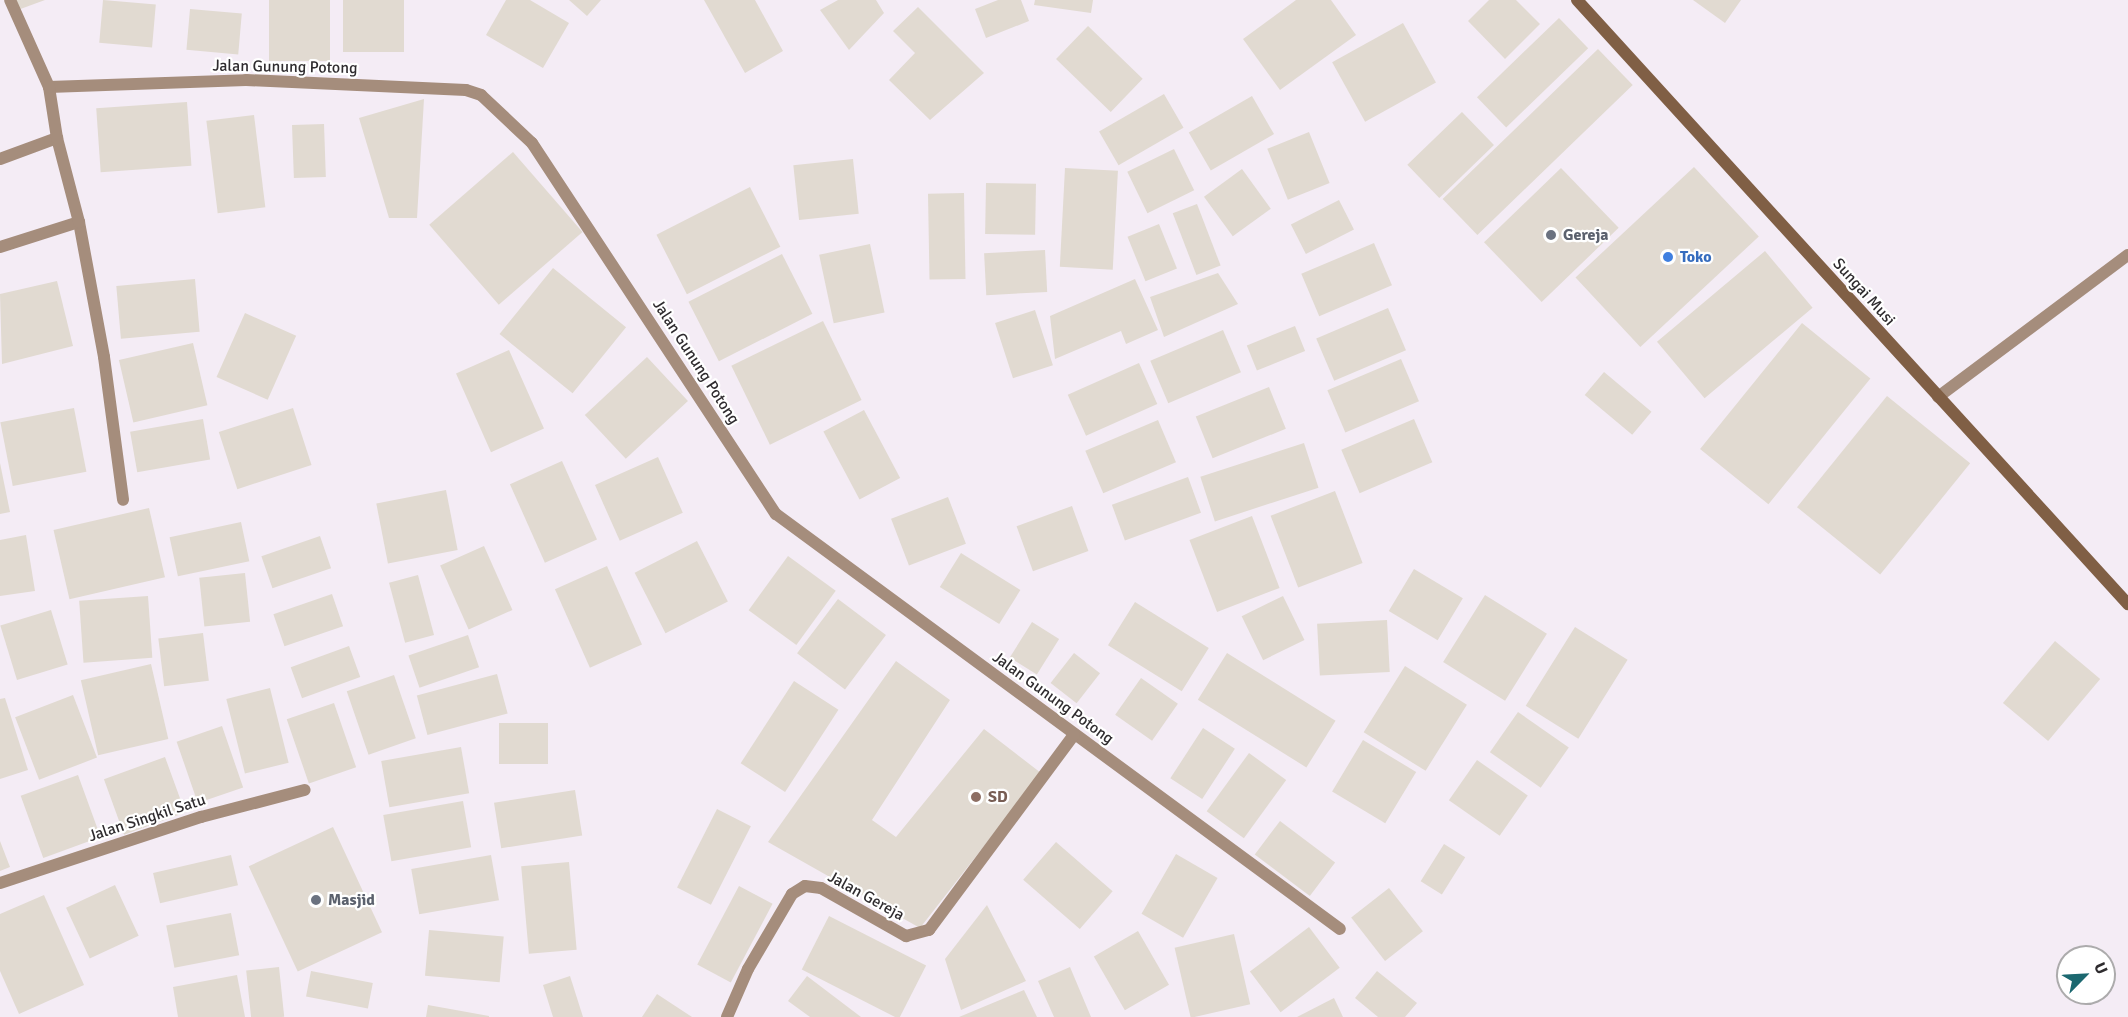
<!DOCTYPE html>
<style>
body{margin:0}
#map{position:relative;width:2128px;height:1017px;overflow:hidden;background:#f4ecf5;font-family:Signika,sans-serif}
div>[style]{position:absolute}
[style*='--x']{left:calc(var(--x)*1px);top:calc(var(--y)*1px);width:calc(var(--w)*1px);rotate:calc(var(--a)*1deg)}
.building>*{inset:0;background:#e1dad1;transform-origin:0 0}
.lane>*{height:12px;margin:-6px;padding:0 6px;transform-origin:6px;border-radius:6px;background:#a58d7c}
.street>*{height:12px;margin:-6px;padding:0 6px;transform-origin:6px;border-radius:6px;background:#a58d7c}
.secondary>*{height:12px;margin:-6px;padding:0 6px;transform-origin:6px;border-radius:6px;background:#805f45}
.dots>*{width:16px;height:16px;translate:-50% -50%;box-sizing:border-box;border:3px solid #fff;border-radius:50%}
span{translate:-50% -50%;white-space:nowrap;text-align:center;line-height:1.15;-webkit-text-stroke:4.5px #fff;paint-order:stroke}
.street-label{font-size:16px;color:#2f2c2f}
.worship-label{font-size:16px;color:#5b616d;font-weight:700}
.left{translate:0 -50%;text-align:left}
.shop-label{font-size:16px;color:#366cbe;font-weight:700}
.education-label{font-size:16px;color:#785e54;font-weight:700}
.north{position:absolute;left:2056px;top:945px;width:60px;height:60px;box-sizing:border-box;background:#fff;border:2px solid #acabac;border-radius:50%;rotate:66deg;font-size:16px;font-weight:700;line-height:24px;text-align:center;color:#2f2c2f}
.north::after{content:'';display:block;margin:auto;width:21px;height:27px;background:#1c6870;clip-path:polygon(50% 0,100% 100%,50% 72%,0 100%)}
</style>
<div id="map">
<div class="building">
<div style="clip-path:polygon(11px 0,45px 0,15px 11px)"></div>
<div style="left:103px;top:0;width:53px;height:43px;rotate:5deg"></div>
<div style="left:269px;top:0;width:61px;height:61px"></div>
<div style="left:343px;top:0;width:61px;height:52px"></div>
<div style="clip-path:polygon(506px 0,530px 0,569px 23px,543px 68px,486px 35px)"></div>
<div style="clip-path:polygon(569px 0,601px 0,587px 16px)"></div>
<div style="clip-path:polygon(704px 0,755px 0,783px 51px,745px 73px)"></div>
<div style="clip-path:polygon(838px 0,876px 0,884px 13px,849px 50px,820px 10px)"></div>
<div style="clip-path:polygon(998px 0,1021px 0,1029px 21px,986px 38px,975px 9px)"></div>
<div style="clip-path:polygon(1035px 0,1093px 0,1091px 13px,1034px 5px)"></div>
<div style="clip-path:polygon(1296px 0,1331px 0,1356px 35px,1280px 90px,1243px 39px)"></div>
<div style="clip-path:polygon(1489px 0,1516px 0,1540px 24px,1505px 59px,1468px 21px)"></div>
<div style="clip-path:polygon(1693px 0,1741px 0,1725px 23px)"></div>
<div style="clip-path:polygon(918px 7px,984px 73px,930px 120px,889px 80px,915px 53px,893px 31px)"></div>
<div style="left:190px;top:9px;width:52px;height:41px;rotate:5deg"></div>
<div style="left:1559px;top:18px;width:42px;height:114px;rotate:46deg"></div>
<div style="left:1403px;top:23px;width:68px;height:81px;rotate:61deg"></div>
<div style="left:1088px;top:26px;width:76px;height:46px;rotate:44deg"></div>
<div style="left:1598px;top:49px;width:50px;height:216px;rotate:46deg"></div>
<div style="left:1164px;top:94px;width:39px;height:75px;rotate:60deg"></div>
<div style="left:1252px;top:96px;width:44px;height:73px;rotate:60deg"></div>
<div style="clip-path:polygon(424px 99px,417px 218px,389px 218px,359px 118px)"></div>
<div style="left:187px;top:102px;width:64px;height:91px;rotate:86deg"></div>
<div style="left:1462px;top:112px;width:46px;height:76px;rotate:46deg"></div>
<div style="left:254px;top:115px;width:93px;height:48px;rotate:83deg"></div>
<div style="left:324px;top:124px;width:53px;height:32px;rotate:88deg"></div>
<div style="left:1309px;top:132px;width:55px;height:45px;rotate:68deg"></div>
<div style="left:1174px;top:149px;width:46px;height:52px;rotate:64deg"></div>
<div style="left:513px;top:152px;width:106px;height:111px;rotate:49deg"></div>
<div style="left:853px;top:159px;width:55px;height:60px;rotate:84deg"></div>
<div style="left:1694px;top:167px;width:95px;height:162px;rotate:47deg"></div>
<div style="left:1065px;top:168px;width:53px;height:99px;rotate:3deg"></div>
<div style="left:1561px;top:168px;width:83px;height:107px;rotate:46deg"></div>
<div style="left:1242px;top:169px;width:49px;height:47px;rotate:54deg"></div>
<div style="left:986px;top:183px;width:50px;height:51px;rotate:1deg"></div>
<div style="left:750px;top:187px;width:67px;height:105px;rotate:63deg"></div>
<div style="left:964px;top:193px;width:86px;height:36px;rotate:89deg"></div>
<div style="left:1339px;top:200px;width:33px;height:54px;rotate:63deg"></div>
<div style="left:1197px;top:204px;width:66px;height:26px;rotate:69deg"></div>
<div style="left:1159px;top:224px;width:48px;height:34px;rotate:68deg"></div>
<div style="left:1374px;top:243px;width:46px;height:79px;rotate:67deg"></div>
<div style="left:870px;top:244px;width:70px;height:52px;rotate:78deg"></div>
<div style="left:1045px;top:250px;width:42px;height:61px;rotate:87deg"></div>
<div style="left:1765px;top:251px;width:74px;height:141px;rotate:50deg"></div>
<div style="left:782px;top:254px;width:67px;height:105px;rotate:63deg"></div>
<div style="left:553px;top:268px;width:94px;height:85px;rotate:39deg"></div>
<div style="clip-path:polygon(1218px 273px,1238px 304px,1164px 337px,1150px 297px)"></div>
<div style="left:195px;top:279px;width:53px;height:79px;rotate:85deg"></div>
<div style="clip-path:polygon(1135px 279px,1158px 330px,1126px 344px,1121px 331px,1055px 359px,1050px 316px)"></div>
<div style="clip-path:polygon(57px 281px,73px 346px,2px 364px,0 294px)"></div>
<div style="left:1388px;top:308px;width:46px;height:78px;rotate:67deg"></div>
<div style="left:1035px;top:310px;width:58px;height:42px;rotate:72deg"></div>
<div style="left:245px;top:313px;width:56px;height:70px;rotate:24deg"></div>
<div style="left:823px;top:321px;width:88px;height:102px;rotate:64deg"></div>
<div style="left:1802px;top:323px;width:88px;height:162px;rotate:39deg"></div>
<div style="left:1295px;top:326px;width:27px;height:52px;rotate:68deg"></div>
<div style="left:1223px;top:330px;width:46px;height:79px;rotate:67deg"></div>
<div style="left:193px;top:343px;width:64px;height:76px;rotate:77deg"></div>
<div style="left:509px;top:350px;width:86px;height:58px;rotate:66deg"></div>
<div style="left:647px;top:357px;width:60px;height:85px;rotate:47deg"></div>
<div style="left:1401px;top:359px;width:46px;height:80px;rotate:67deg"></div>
<div style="left:1139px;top:363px;width:45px;height:78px;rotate:66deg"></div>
<div style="left:1604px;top:372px;width:62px;height:30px;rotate:40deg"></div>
<div style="left:1269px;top:387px;width:45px;height:79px;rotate:68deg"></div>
<div style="left:1887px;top:396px;width:107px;height:143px;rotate:39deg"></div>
<div style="left:74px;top:408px;width:65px;height:75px;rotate:79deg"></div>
<div style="left:293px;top:408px;width:60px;height:78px;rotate:72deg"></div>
<div style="left:864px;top:410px;width:77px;height:46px;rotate:62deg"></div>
<div style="left:203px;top:419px;width:41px;height:74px;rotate:80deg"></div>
<div style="left:1414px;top:419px;width:47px;height:79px;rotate:67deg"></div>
<div style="left:1158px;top:420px;width:46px;height:79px;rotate:67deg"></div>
<div style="left:1304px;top:443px;width:47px;height:109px;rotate:72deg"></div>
<div style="left:658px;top:457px;width:61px;height:69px;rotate:66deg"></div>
<div style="left:562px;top:461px;width:86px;height:57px;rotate:66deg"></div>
<div style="clip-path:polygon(0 463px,10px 512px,0 514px)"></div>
<div style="left:1188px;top:477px;width:38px;height:81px;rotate:70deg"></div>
<div style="left:446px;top:490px;width:61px;height:71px;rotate:79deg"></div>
<div style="left:1335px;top:491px;width:77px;height:69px;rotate:69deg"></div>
<div style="left:948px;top:497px;width:50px;height:61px;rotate:69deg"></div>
<div style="left:1072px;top:506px;width:48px;height:59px;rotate:70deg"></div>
<div style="left:149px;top:508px;width:71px;height:98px;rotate:77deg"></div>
<div style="left:1252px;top:516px;width:77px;height:67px;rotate:69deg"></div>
<div style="left:241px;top:522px;width:40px;height:73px;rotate:78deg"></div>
<div style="clip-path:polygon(26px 535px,35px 591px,0 596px,0 540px)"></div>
<div style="left:320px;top:536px;width:34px;height:62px;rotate:71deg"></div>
<div style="left:697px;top:541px;width:68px;height:70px;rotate:63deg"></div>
<div style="left:484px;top:546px;width:70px;height:48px;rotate:66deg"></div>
<div style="left:961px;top:553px;width:70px;height:40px;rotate:32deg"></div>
<div style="left:788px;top:556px;width:59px;height:67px;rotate:36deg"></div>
<div style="left:607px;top:566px;width:86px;height:57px;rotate:66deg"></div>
<div style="left:1414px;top:569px;width:57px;height:49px;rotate:31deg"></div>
<div style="left:245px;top:573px;width:49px;height:46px;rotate:84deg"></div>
<div style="left:418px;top:575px;width:62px;height:30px;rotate:75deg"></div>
<div style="left:332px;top:594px;width:34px;height:62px;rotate:71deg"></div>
<div style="left:1485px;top:595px;width:73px;height:79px;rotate:32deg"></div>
<div style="left:148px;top:596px;width:62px;height:69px;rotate:86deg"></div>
<div style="left:1283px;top:596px;width:49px;height:46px;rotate:64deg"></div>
<div style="left:838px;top:599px;width:60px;height:68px;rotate:37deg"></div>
<div style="left:1135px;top:602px;width:87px;height:51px;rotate:32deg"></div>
<div style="left:51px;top:610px;width:57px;height:53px;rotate:73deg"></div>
<div style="left:1387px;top:620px;width:52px;height:70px;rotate:87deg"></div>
<div style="left:1032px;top:622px;width:32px;height:42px;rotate:32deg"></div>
<div style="left:1575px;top:627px;width:62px;height:93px;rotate:32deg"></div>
<div style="left:203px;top:633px;width:48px;height:45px;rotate:83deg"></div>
<div style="left:468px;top:635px;width:34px;height:63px;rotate:71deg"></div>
<div style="left:2055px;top:641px;width:59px;height:81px;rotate:40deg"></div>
<div style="left:349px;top:646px;width:33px;height:62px;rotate:70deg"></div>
<div style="left:1074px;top:653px;width:33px;height:38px;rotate:38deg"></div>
<div style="left:1227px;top:653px;width:128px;height:55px;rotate:32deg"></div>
<div style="clip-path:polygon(896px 661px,950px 700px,872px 820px,896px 837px,984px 729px,1041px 773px,920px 928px,768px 842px)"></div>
<div style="left:151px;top:664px;width:77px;height:72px;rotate:77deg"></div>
<div style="left:1405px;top:666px;width:73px;height:78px;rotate:32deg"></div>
<div style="left:497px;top:674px;width:41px;height:83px;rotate:75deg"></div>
<div style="left:394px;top:675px;width:67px;height:50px;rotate:71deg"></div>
<div style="left:1141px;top:678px;width:45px;height:45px;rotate:35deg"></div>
<div style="left:794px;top:681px;width:53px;height:98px;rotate:33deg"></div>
<div style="left:270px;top:688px;width:77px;height:45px;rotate:76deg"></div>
<div style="left:73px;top:695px;width:67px;height:62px;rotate:69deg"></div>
<div style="clip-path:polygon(5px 698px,28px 770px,0 779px,0 699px)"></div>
<div style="left:334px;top:703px;width:68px;height:50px;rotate:71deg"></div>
<div style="left:1518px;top:712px;width:62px;height:49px;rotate:35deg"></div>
<div style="left:548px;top:723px;width:41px;height:49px;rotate:90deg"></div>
<div style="left:222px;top:726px;width:65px;height:48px;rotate:71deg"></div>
<div style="left:1203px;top:728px;width:38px;height:60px;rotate:33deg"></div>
<div style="left:1363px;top:740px;width:62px;height:60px;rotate:31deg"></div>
<div style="left:461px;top:747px;width:47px;height:81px;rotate:80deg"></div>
<div style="left:1249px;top:753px;width:46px;height:72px;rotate:36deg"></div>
<div style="left:165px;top:757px;width:59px;height:65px;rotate:70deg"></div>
<div style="left:1477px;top:760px;width:62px;height:49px;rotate:35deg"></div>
<div style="left:78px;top:775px;width:66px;height:61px;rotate:70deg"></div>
<div style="left:575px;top:790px;width:46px;height:82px;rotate:81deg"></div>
<div style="left:463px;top:801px;width:47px;height:81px;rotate:80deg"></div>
<div style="left:717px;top:809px;width:38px;height:88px;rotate:27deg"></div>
<div style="left:1280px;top:821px;width:69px;height:42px;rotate:37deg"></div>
<div style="left:333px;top:827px;width:116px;height:93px;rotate:65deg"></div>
<div style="clip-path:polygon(0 841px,10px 867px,0 871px)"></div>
<div style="left:1056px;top:842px;width:75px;height:50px;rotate:41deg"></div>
<div style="left:1444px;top:844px;width:25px;height:44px;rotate:32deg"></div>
<div style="left:1176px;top:854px;width:48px;height:69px;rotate:30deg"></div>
<div style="left:231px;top:855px;width:31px;height:80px;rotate:77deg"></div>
<div style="left:491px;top:855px;width:46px;height:81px;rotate:80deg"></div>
<div style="left:569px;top:862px;width:88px;height:48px;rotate:85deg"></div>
<div style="left:115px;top:885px;width:56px;height:54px;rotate:65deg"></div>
<div style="left:739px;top:886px;width:38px;height:89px;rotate:28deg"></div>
<div style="left:1389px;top:888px;width:55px;height:48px;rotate:52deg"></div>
<div style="clip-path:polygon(44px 895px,84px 985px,19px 1014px,0 971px,0 914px)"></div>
<div style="clip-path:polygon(987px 905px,1026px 981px,961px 1010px,945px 959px)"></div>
<div style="left:231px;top:913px;width:43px;height:66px;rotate:79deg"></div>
<div style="left:829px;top:916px;width:109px;height:60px;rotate:27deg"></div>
<div style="left:1309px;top:927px;width:51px;height:74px;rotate:53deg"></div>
<div style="left:429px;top:930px;width:75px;height:46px;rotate:5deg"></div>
<div style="left:1138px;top:931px;width:62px;height:51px;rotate:60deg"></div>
<div style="left:1234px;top:934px;width:72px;height:61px;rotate:77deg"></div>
<div style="left:279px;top:967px;width:50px;height:33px;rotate:84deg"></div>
<div style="clip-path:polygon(1070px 967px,1091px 1017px,1054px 1017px,1038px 981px)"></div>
<div style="left:311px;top:971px;width:63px;height:26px;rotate:11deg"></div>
<div style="clip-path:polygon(1377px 971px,1417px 1003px,1405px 1017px,1378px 1017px,1355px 998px)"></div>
<div style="clip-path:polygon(237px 975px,245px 1017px,178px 1017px,173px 987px)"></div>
<div style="clip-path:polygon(570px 976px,583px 1017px,553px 1017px,543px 985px)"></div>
<div style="clip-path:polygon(807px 976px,861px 1017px,810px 1017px,788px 1001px)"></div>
<div style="clip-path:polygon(1024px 990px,1037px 1017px,959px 1017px)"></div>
<div style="clip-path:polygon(657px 994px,692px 1017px,642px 1017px)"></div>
<div style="clip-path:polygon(1334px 998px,1343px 1017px,1297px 1017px)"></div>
<div style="clip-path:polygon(428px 1005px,489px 1016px,489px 1017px,426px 1017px)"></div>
</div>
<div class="lane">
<div style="--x:0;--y:159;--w:61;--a:-20.2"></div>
<div style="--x:1938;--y:397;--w:237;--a:-36.8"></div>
</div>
<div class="street">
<div style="--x:49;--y:87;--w:197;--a:-2"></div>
<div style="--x:246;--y:80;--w:220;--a:2.6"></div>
<div style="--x:466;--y:90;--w:16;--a:18"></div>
<div style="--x:481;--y:95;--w:70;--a:43.3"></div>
<div style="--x:532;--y:143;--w:444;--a:56.7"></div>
<div style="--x:776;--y:514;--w:700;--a:36.35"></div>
<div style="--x:79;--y:222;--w:137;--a:79.5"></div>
<div style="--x:104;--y:357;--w:144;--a:82.4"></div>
<div style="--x:0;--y:247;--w:83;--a:-17.6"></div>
<div style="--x:79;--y:222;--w:87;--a:-104.7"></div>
<div style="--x:57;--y:138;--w:52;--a:-98.9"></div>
<div style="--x:49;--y:87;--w:95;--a:-114.1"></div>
<div style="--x:0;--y:883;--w:212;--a:-18.2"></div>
<div style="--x:201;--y:817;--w:107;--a:-14.6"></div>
<div style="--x:727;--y:1017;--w:52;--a:-66.4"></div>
<div style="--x:748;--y:969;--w:87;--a:-59.6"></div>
<div style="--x:792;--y:894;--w:15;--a:-32"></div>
<div style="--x:805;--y:886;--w:16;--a:7"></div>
<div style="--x:821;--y:888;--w:98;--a:29.5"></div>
<div style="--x:906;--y:936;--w:24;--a:-15"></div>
<div style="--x:929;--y:930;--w:243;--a:-53.4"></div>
</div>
<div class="secondary">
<div style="--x:1577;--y:0;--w:818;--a:47.63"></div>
</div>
<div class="dots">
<div style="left:1551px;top:235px;background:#6b7280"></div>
<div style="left:1668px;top:257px;background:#3f7fe0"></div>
<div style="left:976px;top:797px;background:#8d6e63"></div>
<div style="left:316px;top:900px;background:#6b7280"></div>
</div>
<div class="street-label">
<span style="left:285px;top:67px;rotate:1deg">Jalan Gunung Potong</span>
<span style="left:1864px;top:292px;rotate:48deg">Sungai Musi</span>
<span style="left:696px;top:362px;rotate:57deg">Jalan Gunung Potong</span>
<span style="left:1053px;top:698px;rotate:36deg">Jalan Gunung Potong</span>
<span style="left:147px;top:818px;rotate:-18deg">Jalan Singkil Satu</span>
<span style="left:866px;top:896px;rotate:29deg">Jalan Gereja</span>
</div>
<div class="worship-label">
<span class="left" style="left:1563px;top:235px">Gereja</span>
<span class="left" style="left:328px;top:900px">Masjid</span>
</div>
<div class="shop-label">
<span class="left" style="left:1680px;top:257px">Toko</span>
</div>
<div class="education-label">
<span class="left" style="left:988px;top:797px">SD</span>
</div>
<div class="north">U</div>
</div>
